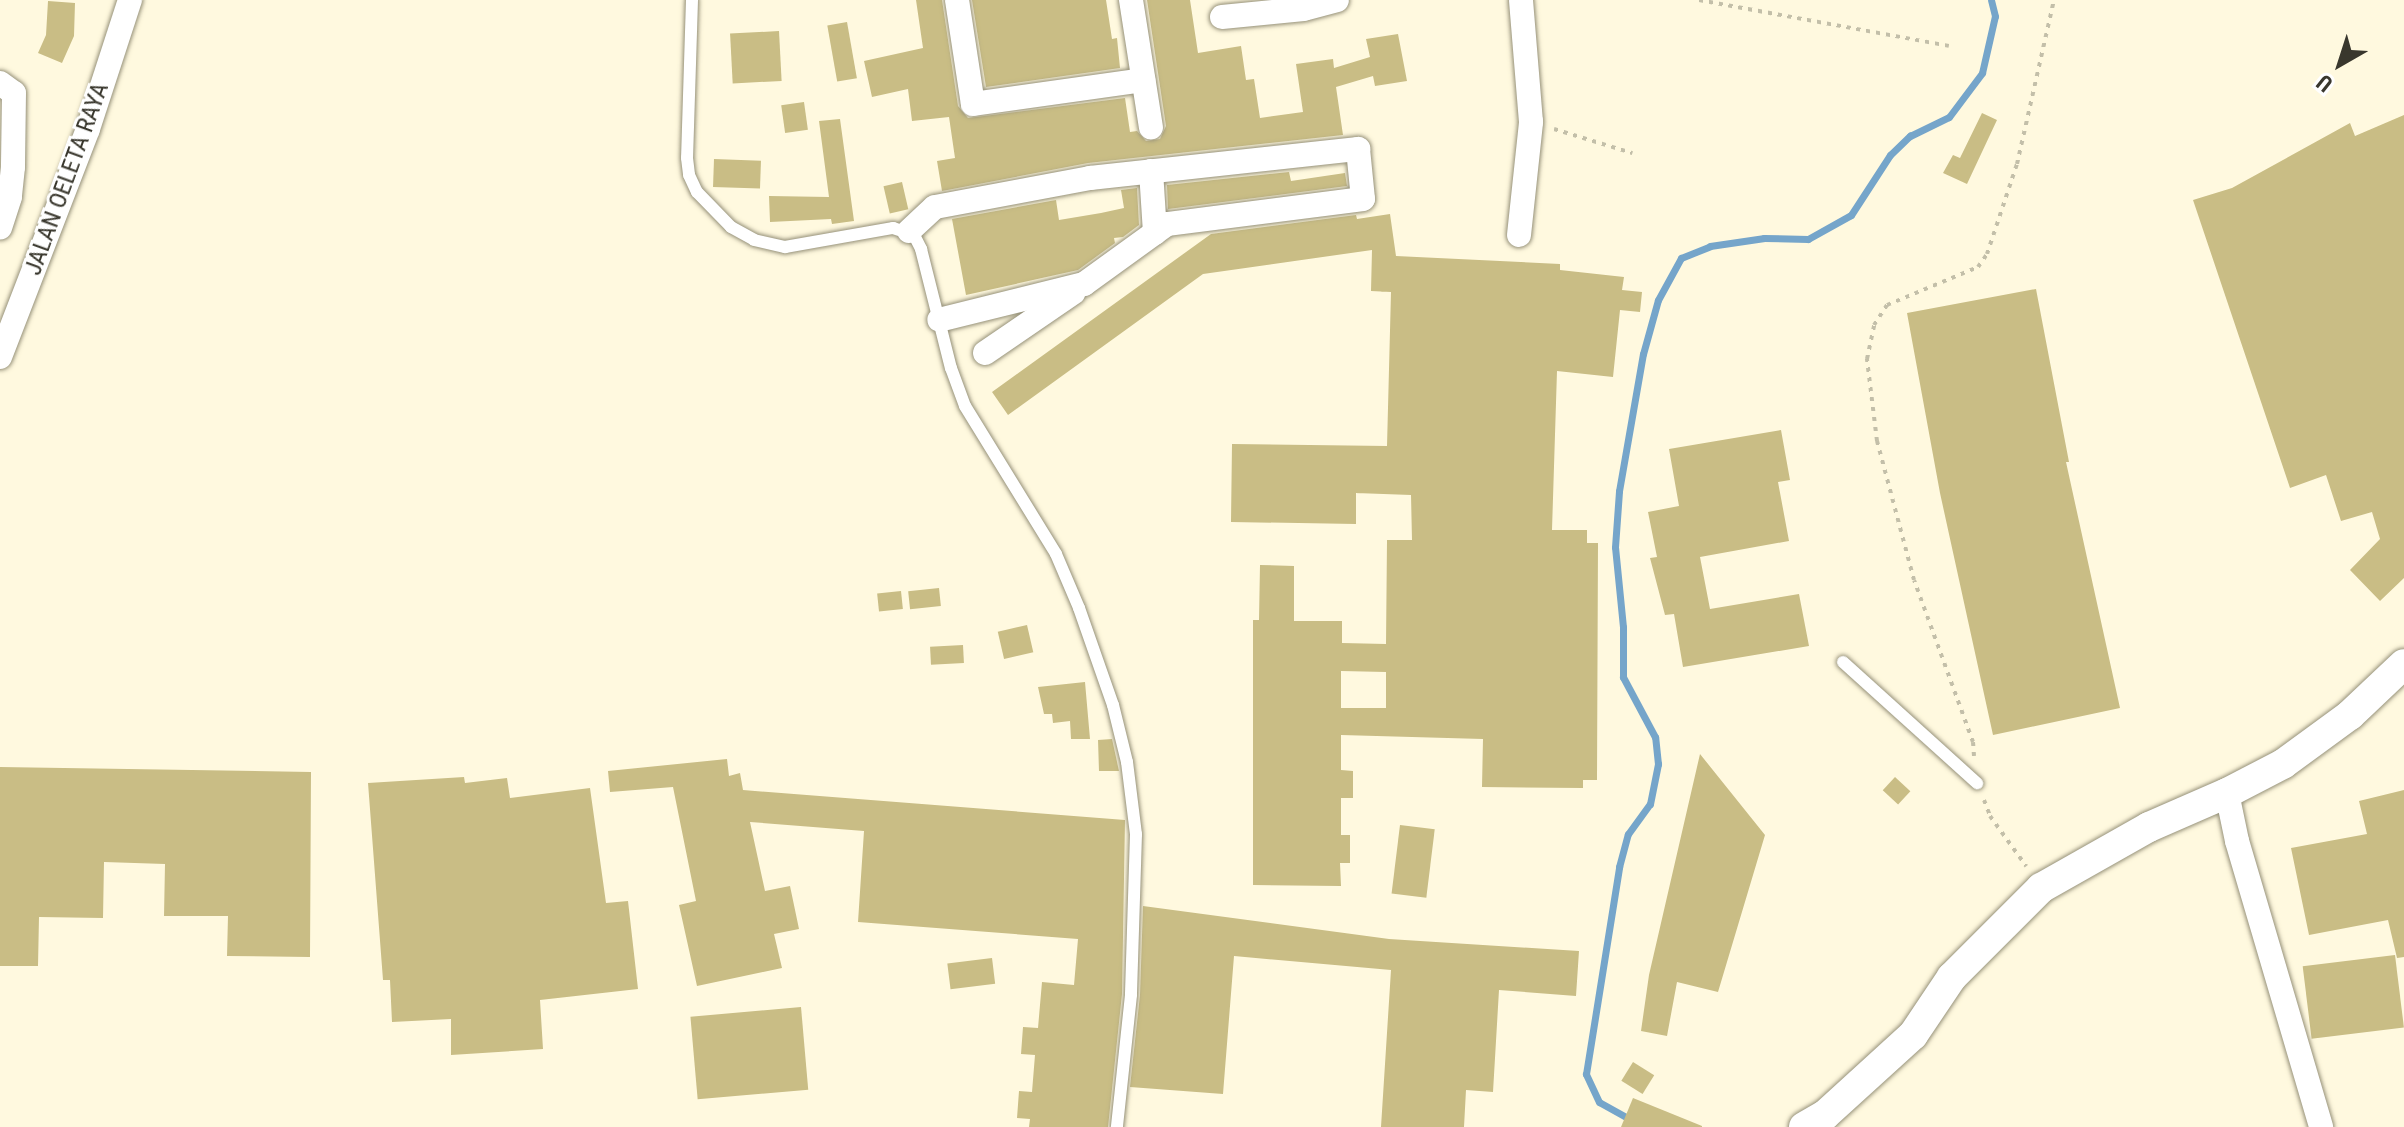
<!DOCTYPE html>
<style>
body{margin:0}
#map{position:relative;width:2404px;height:1127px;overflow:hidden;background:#fff9df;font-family:"Roboto Condensed",sans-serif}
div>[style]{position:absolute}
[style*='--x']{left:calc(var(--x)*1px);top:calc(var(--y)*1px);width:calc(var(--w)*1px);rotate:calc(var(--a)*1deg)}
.stream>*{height:7px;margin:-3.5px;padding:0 3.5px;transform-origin:3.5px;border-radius:3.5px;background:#75a5ca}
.building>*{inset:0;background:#c9bd85;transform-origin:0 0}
.path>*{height:4px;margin-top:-2px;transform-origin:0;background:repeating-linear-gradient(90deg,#c3bfa9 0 4px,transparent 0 10px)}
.roads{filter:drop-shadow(0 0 2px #969179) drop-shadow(0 0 2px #969179)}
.service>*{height:12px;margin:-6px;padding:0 6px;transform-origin:6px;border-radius:6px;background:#fff}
.minor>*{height:24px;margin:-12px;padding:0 12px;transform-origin:12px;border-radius:12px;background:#fff}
.tertiary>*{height:30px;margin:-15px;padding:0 15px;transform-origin:15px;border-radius:15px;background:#fff}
span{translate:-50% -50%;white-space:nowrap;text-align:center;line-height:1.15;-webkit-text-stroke:6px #fff;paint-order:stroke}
.street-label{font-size:24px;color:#39372d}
.north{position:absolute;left:2300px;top:24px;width:80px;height:80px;-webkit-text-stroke:6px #fff;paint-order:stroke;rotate:219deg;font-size:22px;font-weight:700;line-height:32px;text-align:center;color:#39372d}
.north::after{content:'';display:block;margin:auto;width:28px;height:36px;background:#39372d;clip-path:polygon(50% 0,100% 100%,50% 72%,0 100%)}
</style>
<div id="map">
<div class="stream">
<div style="--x:1644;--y:1127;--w:51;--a:-150.9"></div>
<div style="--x:1599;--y:1102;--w:31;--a:-115"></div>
<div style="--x:1586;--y:1074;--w:210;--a:-80.9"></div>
<div style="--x:1619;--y:867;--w:34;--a:-75"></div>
<div style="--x:1628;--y:834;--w:37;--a:-54"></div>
<div style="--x:1650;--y:804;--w:41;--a:-78.7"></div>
<div style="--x:1658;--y:764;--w:27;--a:-96"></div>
<div style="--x:1655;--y:737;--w:68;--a:-118.1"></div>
<div style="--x:1623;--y:677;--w:50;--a:-90"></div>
<div style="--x:1623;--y:627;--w:80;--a:-95.7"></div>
<div style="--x:1615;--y:547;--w:56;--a:-85.9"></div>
<div style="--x:1619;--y:491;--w:139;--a:-80.1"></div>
<div style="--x:1643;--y:354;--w:56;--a:-74.5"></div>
<div style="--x:1658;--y:300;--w:48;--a:-61.3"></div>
<div style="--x:1681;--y:258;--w:31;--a:-22"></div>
<div style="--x:1710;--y:246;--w:55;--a:-8.4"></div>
<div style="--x:1764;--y:238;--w:44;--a:1.3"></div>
<div style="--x:1808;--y:239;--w:49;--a:-29.2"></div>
<div style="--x:1851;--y:215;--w:72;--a:-57"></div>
<div style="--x:1890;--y:155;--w:28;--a:-44"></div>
<div style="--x:1910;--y:136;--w:43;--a:-26"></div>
<div style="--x:1949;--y:117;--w:55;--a:-53.1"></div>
<div style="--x:1982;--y:73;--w:58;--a:-77.2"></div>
<div style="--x:1995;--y:16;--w:16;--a:-104"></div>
</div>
<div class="building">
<div style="clip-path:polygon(916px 0,942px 0,958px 106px,968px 118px,1125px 98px,1130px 132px,1137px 131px,1146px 141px,1160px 139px,1166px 126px,1147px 0,1190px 0,1198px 53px,1241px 46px,1246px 80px,1254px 79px,1260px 118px,1303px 112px,1296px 64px,1333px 59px,1334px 68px,1370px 57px,1366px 39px,1398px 34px,1407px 81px,1375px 86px,1373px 76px,1336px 87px,1343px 135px,1088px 163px,942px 191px,937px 161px,955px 158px,949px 117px,912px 121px,908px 89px,872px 97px,864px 61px,923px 48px)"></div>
<div style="clip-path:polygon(972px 0,1106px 0,1112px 39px,1117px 38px,1120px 68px,986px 87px)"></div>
<div style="clip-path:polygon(48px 1px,75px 3px,74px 36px,62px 63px,38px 53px,46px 35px)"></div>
<div style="left:847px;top:22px;width:57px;height:20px;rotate:80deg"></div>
<div style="left:779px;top:31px;width:50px;height:49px;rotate:87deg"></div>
<div style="left:804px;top:102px;width:28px;height:23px;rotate:82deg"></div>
<div style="clip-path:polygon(1982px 113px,1997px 120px,1967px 184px,1943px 173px,1953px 155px,1960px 158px)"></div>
<div style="clip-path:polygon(2404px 115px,2404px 578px,2380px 601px,2350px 570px,2380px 539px,2372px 512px,2341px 521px,2326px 475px,2290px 488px,2193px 200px,2232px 188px,2350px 123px,2355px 136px)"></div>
<div style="clip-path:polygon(840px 119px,854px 221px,832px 224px,831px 219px,770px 222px,769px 196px,829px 197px,819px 121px)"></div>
<div style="left:714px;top:159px;width:47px;height:28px;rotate:2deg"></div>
<div style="clip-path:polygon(1289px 172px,1291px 181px,1345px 173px,1347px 186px,1168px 209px,1167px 185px)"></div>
<div style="left:902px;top:182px;width:28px;height:19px;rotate:77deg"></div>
<div style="clip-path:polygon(1137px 188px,1139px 225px,1123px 237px,1114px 238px,1115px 243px,1078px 270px,966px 295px,952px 219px,1056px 200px,1059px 220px,1101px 213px,1124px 208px,1121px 190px)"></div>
<div style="clip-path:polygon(evenodd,1390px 214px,1396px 256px,1560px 264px,1560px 270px,1624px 277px,1622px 290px,1642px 292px,1640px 312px,1620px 310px,1613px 377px,1557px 371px,1552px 530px,1587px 530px,1587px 543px,1598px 543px,1597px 780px,1583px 780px,1583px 788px,1482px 787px,1483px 739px,1341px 735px,1341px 770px,1353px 771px,1353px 798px,1341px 798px,1341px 835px,1350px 835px,1350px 863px,1340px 863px,1341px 886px,1253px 885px,1253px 620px,1259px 620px,1260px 565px,1294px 566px,1294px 621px,1342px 621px,1342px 643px,1386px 644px,1387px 540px,1412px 540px,1411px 495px,1356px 493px,1356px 524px,1231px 522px,1232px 444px,1387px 446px,1391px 292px,1371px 291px,1372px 250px,1203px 274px,1008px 415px,992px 392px,1211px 234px,1356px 215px,1357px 219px,1390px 214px,1341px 671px,1386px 672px,1386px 708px,1341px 708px,1341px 671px)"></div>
<div style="clip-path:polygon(2036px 289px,2069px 462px,2066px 462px,2120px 708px,1993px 735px,1940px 493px,1907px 313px)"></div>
<div style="clip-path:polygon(1781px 430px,1790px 480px,1778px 482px,1789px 541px,1700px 557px,1710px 609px,1799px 594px,1809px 646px,1683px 667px,1674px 614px,1665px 615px,1650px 558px,1657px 557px,1648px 512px,1679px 506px,1669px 449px)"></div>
<div style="left:939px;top:588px;width:18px;height:31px;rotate:84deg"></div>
<div style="left:901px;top:591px;width:18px;height:24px;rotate:84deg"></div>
<div style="left:1027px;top:625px;width:28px;height:30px;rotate:77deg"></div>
<div style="left:963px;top:645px;width:18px;height:33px;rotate:87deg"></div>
<div style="clip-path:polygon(1085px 682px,1090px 739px,1071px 739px,1070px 721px,1053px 723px,1052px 714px,1044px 714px,1038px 687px)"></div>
<div style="clip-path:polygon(1112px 739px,1119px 771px,1099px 771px,1098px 740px)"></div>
<div style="clip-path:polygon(1700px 754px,1765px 835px,1718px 992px,1677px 982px,1667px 1036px,1641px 1031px,1649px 975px)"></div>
<div style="clip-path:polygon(727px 759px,729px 776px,740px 773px,743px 790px,1125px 820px,1122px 994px,1108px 1127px,1029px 1127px,1030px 1119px,1017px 1118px,1019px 1091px,1032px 1092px,1035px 1055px,1021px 1054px,1023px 1027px,1038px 1028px,1042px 982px,1074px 985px,1078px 939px,858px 922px,864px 831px,750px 822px,765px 891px,790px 886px,799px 929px,774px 934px,782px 968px,697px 986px,679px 905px,696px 901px,673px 787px,610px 792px,608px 771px)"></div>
<div style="clip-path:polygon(0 767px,311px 772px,310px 957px,227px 956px,228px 916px,164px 916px,165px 864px,104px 862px,103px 918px,39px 917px,38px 966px,0 966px)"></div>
<div style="clip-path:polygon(464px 777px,465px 783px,507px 778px,510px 798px,590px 788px,606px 903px,628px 901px,638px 989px,540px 1000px,543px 1049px,451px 1055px,451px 1019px,392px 1022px,390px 980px,383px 980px,368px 783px)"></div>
<div style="left:1895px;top:777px;width:21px;height:18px;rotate:43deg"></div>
<div style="clip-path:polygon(2404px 790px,2404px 957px,2397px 958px,2388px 920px,2309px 935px,2291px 848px,2367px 834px,2359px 801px)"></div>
<div style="left:1400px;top:825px;width:35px;height:69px;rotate:7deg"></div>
<div style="clip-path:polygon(1143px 906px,1389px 939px,1579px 951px,1576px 996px,1499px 990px,1493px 1092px,1466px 1090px,1464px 1127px,1381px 1127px,1391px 970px,1234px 956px,1223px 1094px,1130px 1087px,1140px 995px)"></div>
<div style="left:2395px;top:955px;width:73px;height:93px;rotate:83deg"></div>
<div style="left:992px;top:958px;width:26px;height:45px;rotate:83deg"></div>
<div style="left:801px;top:1007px;width:83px;height:111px;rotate:85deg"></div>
<div style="left:1633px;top:1062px;width:25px;height:22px;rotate:32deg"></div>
<div style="clip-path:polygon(1633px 1098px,1702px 1126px,1702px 1127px,1621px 1127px)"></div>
</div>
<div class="path">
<div style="--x:1699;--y:0;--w:254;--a:10.4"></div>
<div style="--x:1554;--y:129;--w:82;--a:17.1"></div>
<div style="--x:1974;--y:756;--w:14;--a:-94"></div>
<div style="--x:1973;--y:742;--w:172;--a:-110"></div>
<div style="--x:1914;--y:580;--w:144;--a:-104.9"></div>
<div style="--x:1877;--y:441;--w:83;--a:-97"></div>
<div style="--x:1867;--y:359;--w:35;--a:-78"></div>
<div style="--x:1874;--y:325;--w:24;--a:-57"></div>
<div style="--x:1887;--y:305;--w:99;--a:-22.7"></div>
<div style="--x:1978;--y:267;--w:16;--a:-55"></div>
<div style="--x:1987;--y:254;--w:95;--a:-71.6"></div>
<div style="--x:2017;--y:164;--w:168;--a:-77.3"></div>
<div style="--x:1984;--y:800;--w:17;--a:69"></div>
<div style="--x:1990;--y:816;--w:62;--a:54.2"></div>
</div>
<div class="roads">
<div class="service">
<div style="--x:692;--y:0;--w:158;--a:91.8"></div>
<div style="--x:687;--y:158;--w:17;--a:83"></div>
<div style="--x:689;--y:175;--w:19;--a:65"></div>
<div style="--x:697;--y:192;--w:49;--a:45.8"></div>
<div style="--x:731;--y:227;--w:26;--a:29"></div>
<div style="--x:754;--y:240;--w:32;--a:13"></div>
<div style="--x:785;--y:247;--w:110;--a:-10"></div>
<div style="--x:893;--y:228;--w:22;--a:18"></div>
<div style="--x:914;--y:235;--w:16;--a:63"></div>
<div style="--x:921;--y:249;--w:123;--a:75.9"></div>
<div style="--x:951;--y:368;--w:40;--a:69.8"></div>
<div style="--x:965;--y:406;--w:174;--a:58.4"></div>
<div style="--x:1056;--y:554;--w:59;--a:66.9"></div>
<div style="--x:1079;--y:608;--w:103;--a:70.7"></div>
<div style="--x:1113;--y:705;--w:59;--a:76.2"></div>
<div style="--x:1127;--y:762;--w:73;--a:82.9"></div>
<div style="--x:1136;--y:834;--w:161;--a:91.8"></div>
<div style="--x:1131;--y:995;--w:133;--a:96.1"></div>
<div style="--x:1843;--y:662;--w:181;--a:42.1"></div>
</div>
<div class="minor">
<div style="--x:957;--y:0;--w:105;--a:81.3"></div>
<div style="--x:973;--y:104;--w:172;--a:-8"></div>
<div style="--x:1131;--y:0;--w:129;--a:81.1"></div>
<div style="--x:1222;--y:17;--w:82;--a:-5.6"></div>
<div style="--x:1304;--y:9;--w:34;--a:-15"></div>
<div style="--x:0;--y:83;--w:17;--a:36"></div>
<div style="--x:14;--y:93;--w:74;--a:90.8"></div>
<div style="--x:13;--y:167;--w:30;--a:96"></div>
<div style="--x:10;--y:197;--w:32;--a:108"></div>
<div style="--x:1151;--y:171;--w:62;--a:86.3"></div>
<div style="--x:909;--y:231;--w:35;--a:-43"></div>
<div style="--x:935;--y:207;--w:158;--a:-10.6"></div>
<div style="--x:1090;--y:178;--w:270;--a:-6.2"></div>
<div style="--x:1358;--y:149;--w:50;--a:84.3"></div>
<div style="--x:1363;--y:199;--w:198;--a:172.7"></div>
<div style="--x:1167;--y:224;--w:102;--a:144.1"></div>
<div style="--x:1084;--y:284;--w:149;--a:166.1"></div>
<div style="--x:1519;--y:235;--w:114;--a:-83.9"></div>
<div style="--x:1531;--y:122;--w:122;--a:-94.7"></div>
<div style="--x:985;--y:353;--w:107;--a:-34.3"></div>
<div style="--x:0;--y:357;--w:244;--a:-68.9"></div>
<div style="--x:88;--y:129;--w:136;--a:-72"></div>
<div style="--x:2227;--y:793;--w:49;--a:78.2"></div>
<div style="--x:2237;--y:841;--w:298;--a:73.6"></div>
</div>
<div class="tertiary">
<div style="--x:1804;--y:1127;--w:24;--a:-30"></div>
<div style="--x:1825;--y:1115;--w:119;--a:-42.3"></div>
<div style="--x:1913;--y:1035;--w:70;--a:-56.1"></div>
<div style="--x:1952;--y:977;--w:126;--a:-45"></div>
<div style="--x:2041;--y:888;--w:124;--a:-29.5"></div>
<div style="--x:2149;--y:827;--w:85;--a:-23.6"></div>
<div style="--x:2227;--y:793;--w:63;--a:-27.4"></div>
<div style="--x:2283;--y:764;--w:83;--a:-36.2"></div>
<div style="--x:2350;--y:715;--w:74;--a:-43.4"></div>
</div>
</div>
<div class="street-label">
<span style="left:67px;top:179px;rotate:-70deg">JALAN OELETA RAYA</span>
</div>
<div class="north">U</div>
</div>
